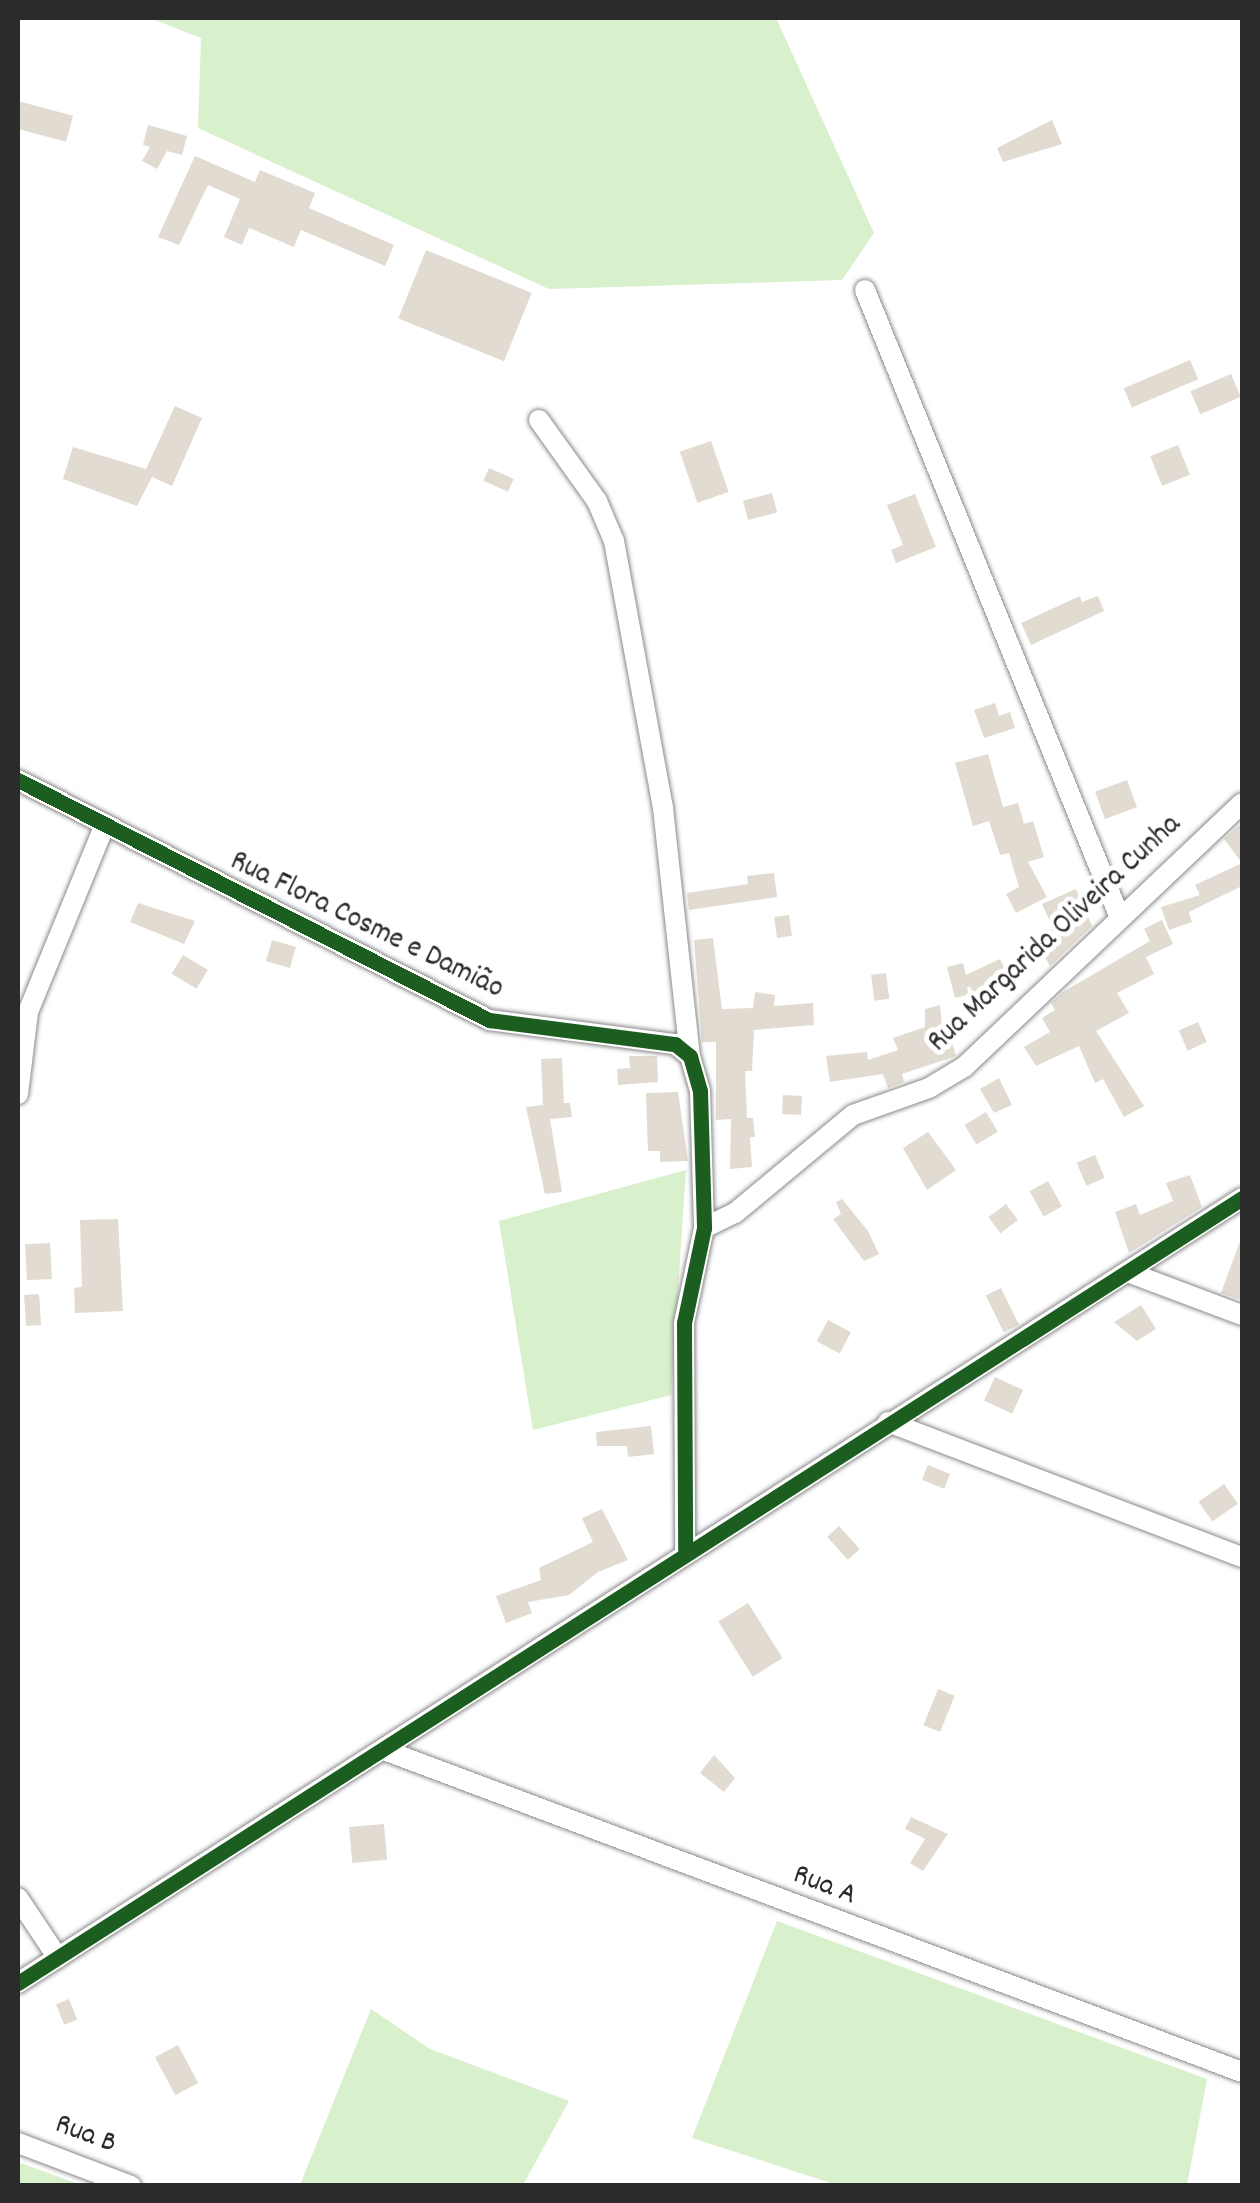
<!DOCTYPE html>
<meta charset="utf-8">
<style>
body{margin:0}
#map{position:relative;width:1260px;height:2203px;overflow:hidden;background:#fff;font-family:Dekko,sans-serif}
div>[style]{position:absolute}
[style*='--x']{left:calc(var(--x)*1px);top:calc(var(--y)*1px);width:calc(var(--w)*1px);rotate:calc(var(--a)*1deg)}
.green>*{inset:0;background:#d8f0cb}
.building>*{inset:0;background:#e1dbd2;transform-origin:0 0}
.roads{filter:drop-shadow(0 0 2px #8a8a8a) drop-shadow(0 0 2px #8a8a8a)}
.minor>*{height:20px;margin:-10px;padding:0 10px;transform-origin:10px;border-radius:10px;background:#fff}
.cycleway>*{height:15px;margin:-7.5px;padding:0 7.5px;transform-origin:7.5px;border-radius:7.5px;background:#1b5e20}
span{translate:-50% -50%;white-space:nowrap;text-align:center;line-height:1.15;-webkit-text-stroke:10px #fff;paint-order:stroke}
.street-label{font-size:30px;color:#2b2b2b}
.frame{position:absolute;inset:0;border:20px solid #2b2b2b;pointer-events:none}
</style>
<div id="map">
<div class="green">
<div style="clip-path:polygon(150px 18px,776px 18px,874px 233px,842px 280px,549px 289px,198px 128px,201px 38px)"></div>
<div style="clip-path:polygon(686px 1170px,671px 1395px,533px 1430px,499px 1221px)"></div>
<div style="clip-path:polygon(777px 1921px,1207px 2079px,1187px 2185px,837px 2185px,692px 2138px)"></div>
<div style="clip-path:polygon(371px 2009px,430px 2049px,569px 2101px,523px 2185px,300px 2185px)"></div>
<div style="clip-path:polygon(18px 2162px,81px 2185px,18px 2185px)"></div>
</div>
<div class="building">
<div style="left:18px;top:101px;width:57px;height:27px;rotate:15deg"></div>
<div style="clip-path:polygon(1052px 120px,1062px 144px,1003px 162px,997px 148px)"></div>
<div style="clip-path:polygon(148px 125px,187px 136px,182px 155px,167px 151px,157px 169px,142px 161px,150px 147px,143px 145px)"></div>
<div style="clip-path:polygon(195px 156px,255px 182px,260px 170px,315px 193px,309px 208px,394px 245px,385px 266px,301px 230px,294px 247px,249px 228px,242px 245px,224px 237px,240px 199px,208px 185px,179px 245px,158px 237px)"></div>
<div style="left:426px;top:250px;width:114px;height:74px;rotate:22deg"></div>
<div style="left:1190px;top:360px;width:21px;height:72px;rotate:67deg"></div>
<div style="left:1231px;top:374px;width:25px;height:44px;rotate:67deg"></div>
<div style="clip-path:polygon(175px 406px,202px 418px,172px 486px,152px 477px,137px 506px,63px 479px,73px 447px,146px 469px)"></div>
<div style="left:711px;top:441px;width:54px;height:33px;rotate:71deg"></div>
<div style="left:1178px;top:445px;width:32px;height:30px;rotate:68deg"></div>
<div style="left:489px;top:468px;width:27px;height:14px;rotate:24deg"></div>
<div style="left:772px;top:493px;width:20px;height:30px;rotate:75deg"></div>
<div style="clip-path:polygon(915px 494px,936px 547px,896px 563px,891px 550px,903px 545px,887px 505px)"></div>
<div style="clip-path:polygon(1080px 596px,1082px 602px,1098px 596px,1104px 611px,1031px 645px,1021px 623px)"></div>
<div style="clip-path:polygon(995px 703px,999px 716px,1010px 712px,1015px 728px,984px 738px,974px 710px)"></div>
<div style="clip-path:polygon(988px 754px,1003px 807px,1018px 803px,1024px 824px,1033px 821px,1044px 857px,1028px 862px,1047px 897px,1016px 913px,1006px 894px,1019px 887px,1009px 853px,1000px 855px,989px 821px,973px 826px,955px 763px)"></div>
<div style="left:1127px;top:780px;width:29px;height:34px;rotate:70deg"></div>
<div style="clip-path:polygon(1242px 823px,1242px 886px,1189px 912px,1192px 922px,1169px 930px,1161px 907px,1200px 895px,1195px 885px,1242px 863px,1224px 839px)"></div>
<div style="clip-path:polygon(774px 873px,777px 897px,689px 910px,687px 893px,748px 884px,747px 876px)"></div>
<div style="clip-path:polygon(1076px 889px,1092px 926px,1050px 966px,1034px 938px,1053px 928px,1042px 904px)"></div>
<div style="clip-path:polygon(138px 903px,195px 921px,184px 944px,130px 922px)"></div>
<div style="left:789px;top:915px;width:21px;height:15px;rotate:82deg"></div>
<div style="clip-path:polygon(1162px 920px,1173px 944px,1146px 957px,1154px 974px,1117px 993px,1129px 1013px,1096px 1031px,1144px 1106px,1124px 1117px,1103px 1079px,1095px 1083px,1079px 1046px,1036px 1066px,1024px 1047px,1050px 1032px,1042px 1018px,1055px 1010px,1051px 1003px,1063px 992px,1150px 941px,1144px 929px)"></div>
<div style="clip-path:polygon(713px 938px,722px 1009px,753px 1008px,755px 992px,775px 995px,774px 1006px,813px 1003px,814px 1025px,754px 1030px,752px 1071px,745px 1071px,747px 1118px,753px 1118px,755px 1137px,750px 1137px,752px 1167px,730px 1169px,731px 1119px,716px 1120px,716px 1042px,702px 1042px,694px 940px)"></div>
<div style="left:272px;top:940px;width:25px;height:22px;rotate:16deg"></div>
<div style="left:183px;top:955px;width:29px;height:22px;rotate:31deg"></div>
<div style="clip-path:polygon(1000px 959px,1012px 983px,955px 998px,947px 967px,963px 963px,966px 975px)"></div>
<div style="left:886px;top:973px;width:26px;height:15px;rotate:83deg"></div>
<div style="clip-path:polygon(940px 1005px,944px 1046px,952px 1043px,956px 1056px,902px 1074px,904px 1082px,888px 1088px,883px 1074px,830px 1082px,826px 1056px,867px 1052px,868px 1060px,898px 1050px,893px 1038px,925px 1027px,925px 1009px)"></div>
<div style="left:1198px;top:1022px;width:22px;height:21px;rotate:66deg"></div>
<div style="clip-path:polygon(629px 1056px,657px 1056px,658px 1082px,618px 1085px,617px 1069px,630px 1068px)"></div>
<div style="clip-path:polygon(562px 1058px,564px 1103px,570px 1103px,572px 1117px,550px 1119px,562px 1192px,545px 1194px,526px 1107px,543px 1105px,541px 1059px)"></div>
<div style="clip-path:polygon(999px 1078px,1012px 1105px,994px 1113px,980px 1089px)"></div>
<div style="clip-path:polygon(678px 1092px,688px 1161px,660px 1162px,660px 1151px,648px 1151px,646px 1093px)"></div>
<div style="left:783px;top:1095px;width:19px;height:19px;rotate:3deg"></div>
<div style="left:986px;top:1112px;width:23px;height:25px;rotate:59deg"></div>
<div style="clip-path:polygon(928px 1132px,956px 1170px,927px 1190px,903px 1148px)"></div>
<div style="left:1095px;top:1155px;width:25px;height:20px;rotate:67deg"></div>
<div style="clip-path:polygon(1190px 1175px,1202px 1207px,1129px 1253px,1115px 1212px,1136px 1204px,1140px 1215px,1173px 1201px,1166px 1183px)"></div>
<div style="left:1048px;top:1181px;width:29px;height:21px;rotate:61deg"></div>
<div style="clip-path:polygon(842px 1199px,868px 1231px,879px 1254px,864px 1261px,833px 1219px,841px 1214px,836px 1202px)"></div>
<div style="left:1006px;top:1204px;width:20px;height:22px;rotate:53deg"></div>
<div style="clip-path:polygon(118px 1219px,123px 1311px,75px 1313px,74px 1288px,82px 1287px,80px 1220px)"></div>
<div style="clip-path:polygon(1242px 1236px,1242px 1300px,1221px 1293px)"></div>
<div style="left:50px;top:1243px;width:36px;height:25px;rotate:87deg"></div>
<div style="left:1001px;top:1288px;width:41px;height:17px;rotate:64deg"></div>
<div style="left:39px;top:1294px;width:31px;height:15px;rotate:86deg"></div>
<div style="clip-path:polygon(1141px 1305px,1156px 1329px,1137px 1341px,1114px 1322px)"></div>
<div style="left:828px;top:1320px;width:26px;height:24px;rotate:28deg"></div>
<div style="left:995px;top:1377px;width:31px;height:26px;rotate:25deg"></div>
<div style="clip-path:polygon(651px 1426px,654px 1454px,628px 1457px,627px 1446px,597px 1446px,596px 1432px)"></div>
<div style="left:928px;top:1465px;width:24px;height:16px;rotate:22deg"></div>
<div style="left:1224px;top:1484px;width:24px;height:31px;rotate:55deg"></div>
<div style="clip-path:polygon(602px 1509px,628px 1560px,598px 1572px,569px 1595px,528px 1602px,532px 1613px,506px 1623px,496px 1596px,541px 1580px,539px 1568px,593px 1542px,582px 1518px)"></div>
<div style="left:839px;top:1526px;width:31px;height:16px;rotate:48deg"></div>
<div style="left:748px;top:1603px;width:65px;height:35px;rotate:58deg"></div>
<div style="left:938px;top:1689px;width:18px;height:39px;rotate:22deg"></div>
<div style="clip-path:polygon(714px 1755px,735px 1778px,724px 1792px,700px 1773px)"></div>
<div style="clip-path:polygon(911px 1817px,948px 1834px,923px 1871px,910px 1863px,925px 1839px,905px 1829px)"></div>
<div style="left:384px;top:1824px;width:36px;height:35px;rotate:85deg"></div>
<div style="left:69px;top:1999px;width:22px;height:14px;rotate:68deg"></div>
<div style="left:178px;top:2045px;width:43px;height:26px;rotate:62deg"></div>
</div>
<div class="roads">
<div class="minor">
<div style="--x:865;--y:290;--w:678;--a:67.9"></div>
<div style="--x:539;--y:420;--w:100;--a:54.4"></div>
<div style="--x:597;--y:501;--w:43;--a:67"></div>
<div style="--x:614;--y:541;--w:271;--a:79.6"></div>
<div style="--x:663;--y:808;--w:249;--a:83.8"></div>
<div style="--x:18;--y:780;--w:529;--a:27"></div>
<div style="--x:489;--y:1020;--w:188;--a:7.4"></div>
<div style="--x:675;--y:1044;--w:19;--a:39"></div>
<div style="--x:690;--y:1056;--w:36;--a:74"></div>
<div style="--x:700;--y:1091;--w:137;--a:88.3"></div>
<div style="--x:704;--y:1228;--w:97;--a:101.9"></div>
<div style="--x:684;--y:1323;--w:228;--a:89.7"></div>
<div style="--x:18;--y:1094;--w:83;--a:-83"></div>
<div style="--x:28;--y:1012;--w:200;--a:-67.7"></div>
<div style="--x:704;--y:1228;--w:34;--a:-26"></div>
<div style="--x:735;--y:1213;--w:153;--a:-39.7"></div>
<div style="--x:853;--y:1115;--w:81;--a:-19.6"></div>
<div style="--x:929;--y:1088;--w:41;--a:-31"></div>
<div style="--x:964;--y:1067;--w:383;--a:-43.5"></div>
<div style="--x:1130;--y:1273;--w:120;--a:20.6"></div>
<div style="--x:888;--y:1422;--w:379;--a:20.9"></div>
<div style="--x:387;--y:1751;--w:913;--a:20.58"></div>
<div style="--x:18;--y:1898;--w:72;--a:56.3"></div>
<div style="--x:18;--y:1983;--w:1454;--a:-32.67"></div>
<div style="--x:18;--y:2143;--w:121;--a:20.8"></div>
</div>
</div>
<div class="cycleway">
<div style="--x:18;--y:780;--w:529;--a:27"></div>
<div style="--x:489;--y:1020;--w:188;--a:7.4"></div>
<div style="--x:675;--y:1044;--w:19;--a:39"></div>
<div style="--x:690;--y:1056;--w:36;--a:74"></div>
<div style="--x:700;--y:1091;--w:137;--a:88.3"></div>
<div style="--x:704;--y:1228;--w:97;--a:101.9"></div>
<div style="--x:684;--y:1323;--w:228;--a:89.7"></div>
<div style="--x:18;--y:1983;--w:1454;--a:-32.67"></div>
</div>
<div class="street-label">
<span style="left:366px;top:927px;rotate:26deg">Rua Flora Cosme e Damião</span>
<span style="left:1056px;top:935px;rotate:-43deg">Rua Margarida Oliveira Cunha</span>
<span style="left:824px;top:1887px;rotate:21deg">Rua A</span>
<span style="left:85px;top:2136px;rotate:21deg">Rua B</span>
</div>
<div class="frame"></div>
</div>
